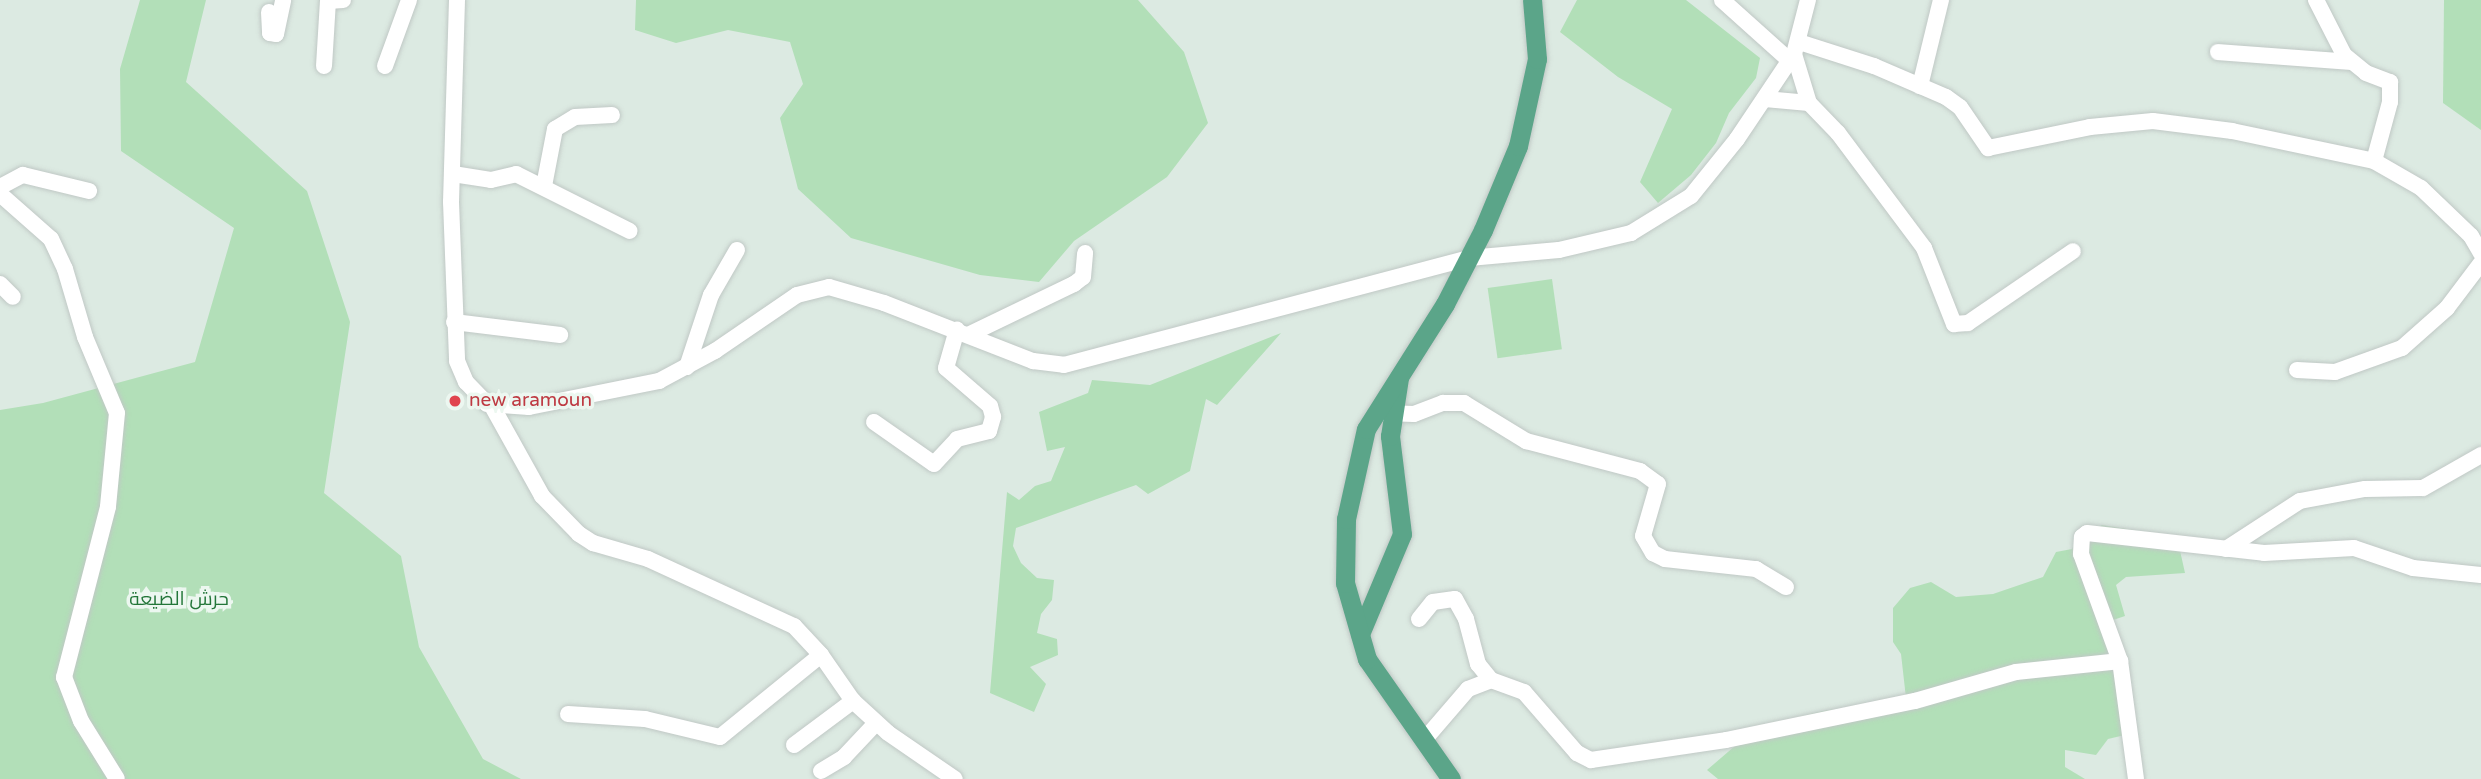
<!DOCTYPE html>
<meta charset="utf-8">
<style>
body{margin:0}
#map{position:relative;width:2481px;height:779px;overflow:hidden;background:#dceae2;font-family:"Varela Round",Cairo,sans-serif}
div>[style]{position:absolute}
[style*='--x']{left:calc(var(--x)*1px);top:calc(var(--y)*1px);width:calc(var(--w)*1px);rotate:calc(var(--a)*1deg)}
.green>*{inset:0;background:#b2dfb8;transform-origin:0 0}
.roads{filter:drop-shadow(0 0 2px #c0c8c5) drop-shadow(0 0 2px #c0c8c5)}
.minor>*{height:16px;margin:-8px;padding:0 8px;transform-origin:8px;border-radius:8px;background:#fff}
.major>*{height:19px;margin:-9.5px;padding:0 9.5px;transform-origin:9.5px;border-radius:9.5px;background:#5ba589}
.dots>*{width:19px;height:19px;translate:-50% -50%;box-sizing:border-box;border:4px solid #ecf7f0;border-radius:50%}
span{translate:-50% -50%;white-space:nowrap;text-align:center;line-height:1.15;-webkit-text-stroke:7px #ecf7f0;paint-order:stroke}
.health-label{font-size:19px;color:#be3a42}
.left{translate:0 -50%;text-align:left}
.park-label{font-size:19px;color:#237639}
</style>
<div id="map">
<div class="green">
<div style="clip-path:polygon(140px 0,206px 0,186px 82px,307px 191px,350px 322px,324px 493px,401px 556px,419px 647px,483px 759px,521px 779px,0 779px,0 410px,43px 403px,195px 362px,234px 228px,121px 151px,120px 69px)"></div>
<div style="clip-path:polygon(636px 0,1138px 0,1184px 52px,1208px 123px,1167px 177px,1074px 241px,1039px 282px,980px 275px,851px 238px,798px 189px,780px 118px,803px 84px,790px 42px,728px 30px,676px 43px,635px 30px)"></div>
<div style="clip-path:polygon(1577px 0,1686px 0,1760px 58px,1756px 78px,1729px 113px,1716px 143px,1691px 175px,1658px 203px,1640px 182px,1672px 109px,1618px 77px,1560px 32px)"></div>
<div style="clip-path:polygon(2444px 0,2481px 0,2481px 130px,2443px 103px)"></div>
<div style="left:1552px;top:279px;width:71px;height:65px;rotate:82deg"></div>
<div style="clip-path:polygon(1281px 333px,1217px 405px,1206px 399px,1190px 471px,1148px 494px,1136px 485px,1016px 528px,1013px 546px,1021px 563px,1037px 578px,1054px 580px,1052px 600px,1041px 614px,1037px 633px,1057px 639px,1058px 655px,1030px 667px,1046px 684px,1034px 712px,990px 693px,1007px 492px,1019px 500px,1035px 486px,1051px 481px,1065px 447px,1047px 451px,1039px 412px,1088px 393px,1092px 380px,1150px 385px)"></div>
<div style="clip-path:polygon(2102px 525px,2177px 537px,2185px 573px,2126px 577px,2116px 585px,2125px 616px,2104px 623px,2129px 734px,2108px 739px,2096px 755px,2065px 750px,2065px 767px,2085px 779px,1718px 779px,1707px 770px,1757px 727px,1823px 711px,1906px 698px,1901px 654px,1893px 642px,1893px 608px,1910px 588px,1931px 582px,1956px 597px,1993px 594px,2043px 577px,2056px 552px,2072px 549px,2079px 536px)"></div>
</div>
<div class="roads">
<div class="minor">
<div style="--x:457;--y:0;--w:202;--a:91.7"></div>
<div style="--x:451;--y:202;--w:159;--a:87.8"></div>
<div style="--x:457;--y:361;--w:23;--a:67"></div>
<div style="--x:466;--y:382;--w:30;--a:46"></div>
<div style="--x:487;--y:404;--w:42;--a:4.1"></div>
<div style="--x:529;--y:407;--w:133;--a:-11.3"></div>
<div style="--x:659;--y:381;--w:64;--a:-28.2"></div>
<div style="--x:715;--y:351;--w:99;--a:-34.3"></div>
<div style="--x:797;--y:295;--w:33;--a:-14"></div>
<div style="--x:829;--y:287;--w:57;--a:16.2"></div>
<div style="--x:884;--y:303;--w:160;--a:21.3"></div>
<div style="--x:1033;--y:361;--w:31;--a:7"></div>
<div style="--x:1064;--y:365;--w:419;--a:-14.8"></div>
<div style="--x:1469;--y:258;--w:90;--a:-5.1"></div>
<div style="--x:1559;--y:250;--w:74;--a:-13.3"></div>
<div style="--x:1631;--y:233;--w:70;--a:-31.7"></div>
<div style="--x:1691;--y:196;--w:73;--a:-51.1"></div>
<div style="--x:1737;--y:139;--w:102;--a:-56.2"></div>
<div style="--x:1794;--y:54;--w:56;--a:-75.5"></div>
<div style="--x:1722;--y:0;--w:91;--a:41.9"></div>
<div style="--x:2316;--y:0;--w:62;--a:63"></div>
<div style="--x:2344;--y:55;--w:28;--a:39"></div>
<div style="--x:2366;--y:73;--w:26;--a:21"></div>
<div style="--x:2390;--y:82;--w:20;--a:90"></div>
<div style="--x:2390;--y:102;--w:61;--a:105.2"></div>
<div style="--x:269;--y:12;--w:21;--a:87"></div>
<div style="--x:270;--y:33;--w:6;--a:9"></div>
<div style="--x:276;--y:34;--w:35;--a:-78"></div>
<div style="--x:1799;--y:42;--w:79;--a:17.7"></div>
<div style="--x:1874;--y:66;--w:78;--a:23.3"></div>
<div style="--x:1946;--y:97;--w:17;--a:36"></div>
<div style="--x:1960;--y:107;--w:50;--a:55.7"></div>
<div style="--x:1988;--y:148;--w:104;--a:-11.6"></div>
<div style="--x:2090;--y:127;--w:63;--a:-5.4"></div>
<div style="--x:2153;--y:121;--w:80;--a:7.2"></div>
<div style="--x:2232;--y:131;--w:145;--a:11.9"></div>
<div style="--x:2374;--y:161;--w:54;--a:29.9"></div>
<div style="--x:2421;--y:188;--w:69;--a:43.8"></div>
<div style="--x:2471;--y:236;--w:20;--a:60"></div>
<div style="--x:2218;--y:52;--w:133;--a:4.3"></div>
<div style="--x:1794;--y:54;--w:51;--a:73"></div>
<div style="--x:1809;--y:103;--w:42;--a:46"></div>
<div style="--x:1838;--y:133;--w:144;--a:53.2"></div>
<div style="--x:1924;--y:248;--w:82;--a:68.5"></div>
<div style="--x:1954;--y:324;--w:14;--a:-4"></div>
<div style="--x:1968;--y:323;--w:127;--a:-34.4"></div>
<div style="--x:324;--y:66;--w:65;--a:-86.5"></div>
<div style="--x:328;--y:1;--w:15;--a:-4"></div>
<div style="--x:385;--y:66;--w:70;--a:-70"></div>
<div style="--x:1920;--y:86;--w:89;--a:-76.3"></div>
<div style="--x:1765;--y:99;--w:44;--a:5.2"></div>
<div style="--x:453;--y:174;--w:38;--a:9"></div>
<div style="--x:491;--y:180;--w:26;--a:-13"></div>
<div style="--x:516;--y:174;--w:127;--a:26.6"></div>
<div style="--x:544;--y:186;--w:58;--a:-79.1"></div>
<div style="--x:555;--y:129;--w:23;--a:-31"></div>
<div style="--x:575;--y:117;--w:37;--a:-3"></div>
<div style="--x:0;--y:187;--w:26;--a:-28"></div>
<div style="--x:23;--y:175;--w:68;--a:13.6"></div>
<div style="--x:0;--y:194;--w:68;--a:41.4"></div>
<div style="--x:51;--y:239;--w:33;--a:65"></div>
<div style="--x:65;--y:269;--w:71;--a:73.6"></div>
<div style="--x:85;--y:337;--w:82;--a:67.2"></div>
<div style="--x:117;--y:413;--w:94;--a:95.5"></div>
<div style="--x:108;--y:507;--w:176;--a:104.5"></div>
<div style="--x:64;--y:677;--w:47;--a:68.9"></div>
<div style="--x:81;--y:721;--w:68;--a:58.2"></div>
<div style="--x:0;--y:284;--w:18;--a:45"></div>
<div style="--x:454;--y:322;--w:107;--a:7"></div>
<div style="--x:968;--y:335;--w:118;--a:-25.7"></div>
<div style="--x:1074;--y:284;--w:11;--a:-38"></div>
<div style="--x:1083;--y:277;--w:24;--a:-85"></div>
<div style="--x:687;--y:367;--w:76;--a:-71.6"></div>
<div style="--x:711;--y:295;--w:52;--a:-60"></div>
<div style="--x:2297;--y:370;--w:38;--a:3"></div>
<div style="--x:2335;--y:372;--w:71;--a:-19.7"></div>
<div style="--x:2402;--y:348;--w:60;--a:-41.6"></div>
<div style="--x:2447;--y:308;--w:56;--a:-52.9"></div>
<div style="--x:492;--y:406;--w:103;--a:60.9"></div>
<div style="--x:542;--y:496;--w:53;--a:45.8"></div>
<div style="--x:579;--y:534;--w:17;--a:33"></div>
<div style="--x:593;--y:543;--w:57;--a:16.2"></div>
<div style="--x:648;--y:559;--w:161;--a:24.7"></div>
<div style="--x:794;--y:626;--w:40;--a:47"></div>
<div style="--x:821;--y:655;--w:56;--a:55.2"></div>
<div style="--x:853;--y:701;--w:47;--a:42.4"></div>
<div style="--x:888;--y:733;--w:81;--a:34.5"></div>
<div style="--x:1385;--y:413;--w:29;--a:2"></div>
<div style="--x:1414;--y:414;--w:31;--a:-21"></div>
<div style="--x:1443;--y:403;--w:21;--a:0"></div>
<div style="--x:1464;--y:403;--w:73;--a:31.5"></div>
<div style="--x:1526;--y:441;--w:118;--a:14.7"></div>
<div style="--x:1640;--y:471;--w:22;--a:36"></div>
<div style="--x:1658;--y:484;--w:54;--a:106.1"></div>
<div style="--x:1643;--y:536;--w:20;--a:60"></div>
<div style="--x:1653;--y:553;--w:13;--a:27"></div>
<div style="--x:1665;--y:559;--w:92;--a:6.3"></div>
<div style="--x:1756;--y:569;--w:35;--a:31"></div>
<div style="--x:874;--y:422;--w:73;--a:35"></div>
<div style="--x:934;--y:464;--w:34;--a:-47"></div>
<div style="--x:957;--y:439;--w:33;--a:-14"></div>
<div style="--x:989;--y:431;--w:15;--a:-74"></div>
<div style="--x:993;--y:417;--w:11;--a:-105"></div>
<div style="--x:990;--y:406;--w:58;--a:-139.2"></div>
<div style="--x:946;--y:368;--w:40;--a:-74"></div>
<div style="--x:2226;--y:549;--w:88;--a:-33"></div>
<div style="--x:2300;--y:501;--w:66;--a:-10.5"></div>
<div style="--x:2365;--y:489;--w:58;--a:-1"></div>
<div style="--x:2423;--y:488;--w:67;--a:-29.6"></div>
<div style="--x:1419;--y:619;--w:22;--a:-51"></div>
<div style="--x:1433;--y:602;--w:22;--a:-8"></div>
<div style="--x:1455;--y:599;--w:23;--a:61"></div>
<div style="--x:1466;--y:619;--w:47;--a:75.1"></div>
<div style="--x:1478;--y:664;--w:21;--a:51"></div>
<div style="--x:568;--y:714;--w:77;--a:3.7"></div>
<div style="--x:645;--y:719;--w:77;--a:13.5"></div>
<div style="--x:720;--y:737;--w:130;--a:-39.1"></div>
<div style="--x:1425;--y:739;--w:66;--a:-49.3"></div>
<div style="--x:1468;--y:689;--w:25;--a:-21"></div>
<div style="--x:1491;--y:680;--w:35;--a:20"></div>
<div style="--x:1524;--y:692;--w:81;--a:49"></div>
<div style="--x:1577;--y:753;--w:16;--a:27"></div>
<div style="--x:1591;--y:760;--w:136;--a:-8.4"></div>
<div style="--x:1726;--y:740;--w:193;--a:-11.7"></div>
<div style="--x:1915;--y:701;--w:105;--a:-16"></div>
<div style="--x:2016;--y:672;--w:105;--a:-6"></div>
<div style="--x:794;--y:745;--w:74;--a:-36.7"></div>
<div style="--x:821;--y:771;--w:27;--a:-31"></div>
<div style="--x:844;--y:757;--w:47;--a:-46.7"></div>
<div style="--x:2136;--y:779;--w:119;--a:-97.7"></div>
<div style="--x:2120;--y:661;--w:114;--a:-110"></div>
<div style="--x:2081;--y:554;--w:17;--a:-87"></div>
<div style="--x:2082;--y:537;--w:6;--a:-39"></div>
<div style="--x:2087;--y:533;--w:178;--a:6.4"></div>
<div style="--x:2264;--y:553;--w:90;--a:-3.2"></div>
<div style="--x:2354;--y:548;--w:62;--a:18.7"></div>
<div style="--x:2413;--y:568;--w:68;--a:5.9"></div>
</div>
<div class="major">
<div style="--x:1360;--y:634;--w:108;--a:-67.2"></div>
<div style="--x:1402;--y:534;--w:99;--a:-97"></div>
<div style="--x:1390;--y:436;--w:59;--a:-81.2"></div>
<div style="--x:1451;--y:779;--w:146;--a:-125"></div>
<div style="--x:1367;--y:659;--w:79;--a:-106.1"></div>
<div style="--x:1345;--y:583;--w:64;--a:-89.1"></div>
<div style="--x:1346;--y:519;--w:92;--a:-77.5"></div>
<div style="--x:1366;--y:429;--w:148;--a:-57.7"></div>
<div style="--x:1445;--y:304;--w:83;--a:-62.8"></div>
<div style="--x:1483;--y:230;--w:91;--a:-67.4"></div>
<div style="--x:1518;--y:146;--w:89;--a:-77.7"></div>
<div style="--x:1537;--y:59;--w:59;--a:-94.8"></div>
</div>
</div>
<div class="dots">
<div style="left:455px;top:401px;background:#e0444e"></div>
</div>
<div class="health-label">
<span class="left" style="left:469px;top:401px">new aramoun</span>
</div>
<div class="park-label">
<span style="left:179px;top:600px">حرش الضيعة</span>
</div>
</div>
